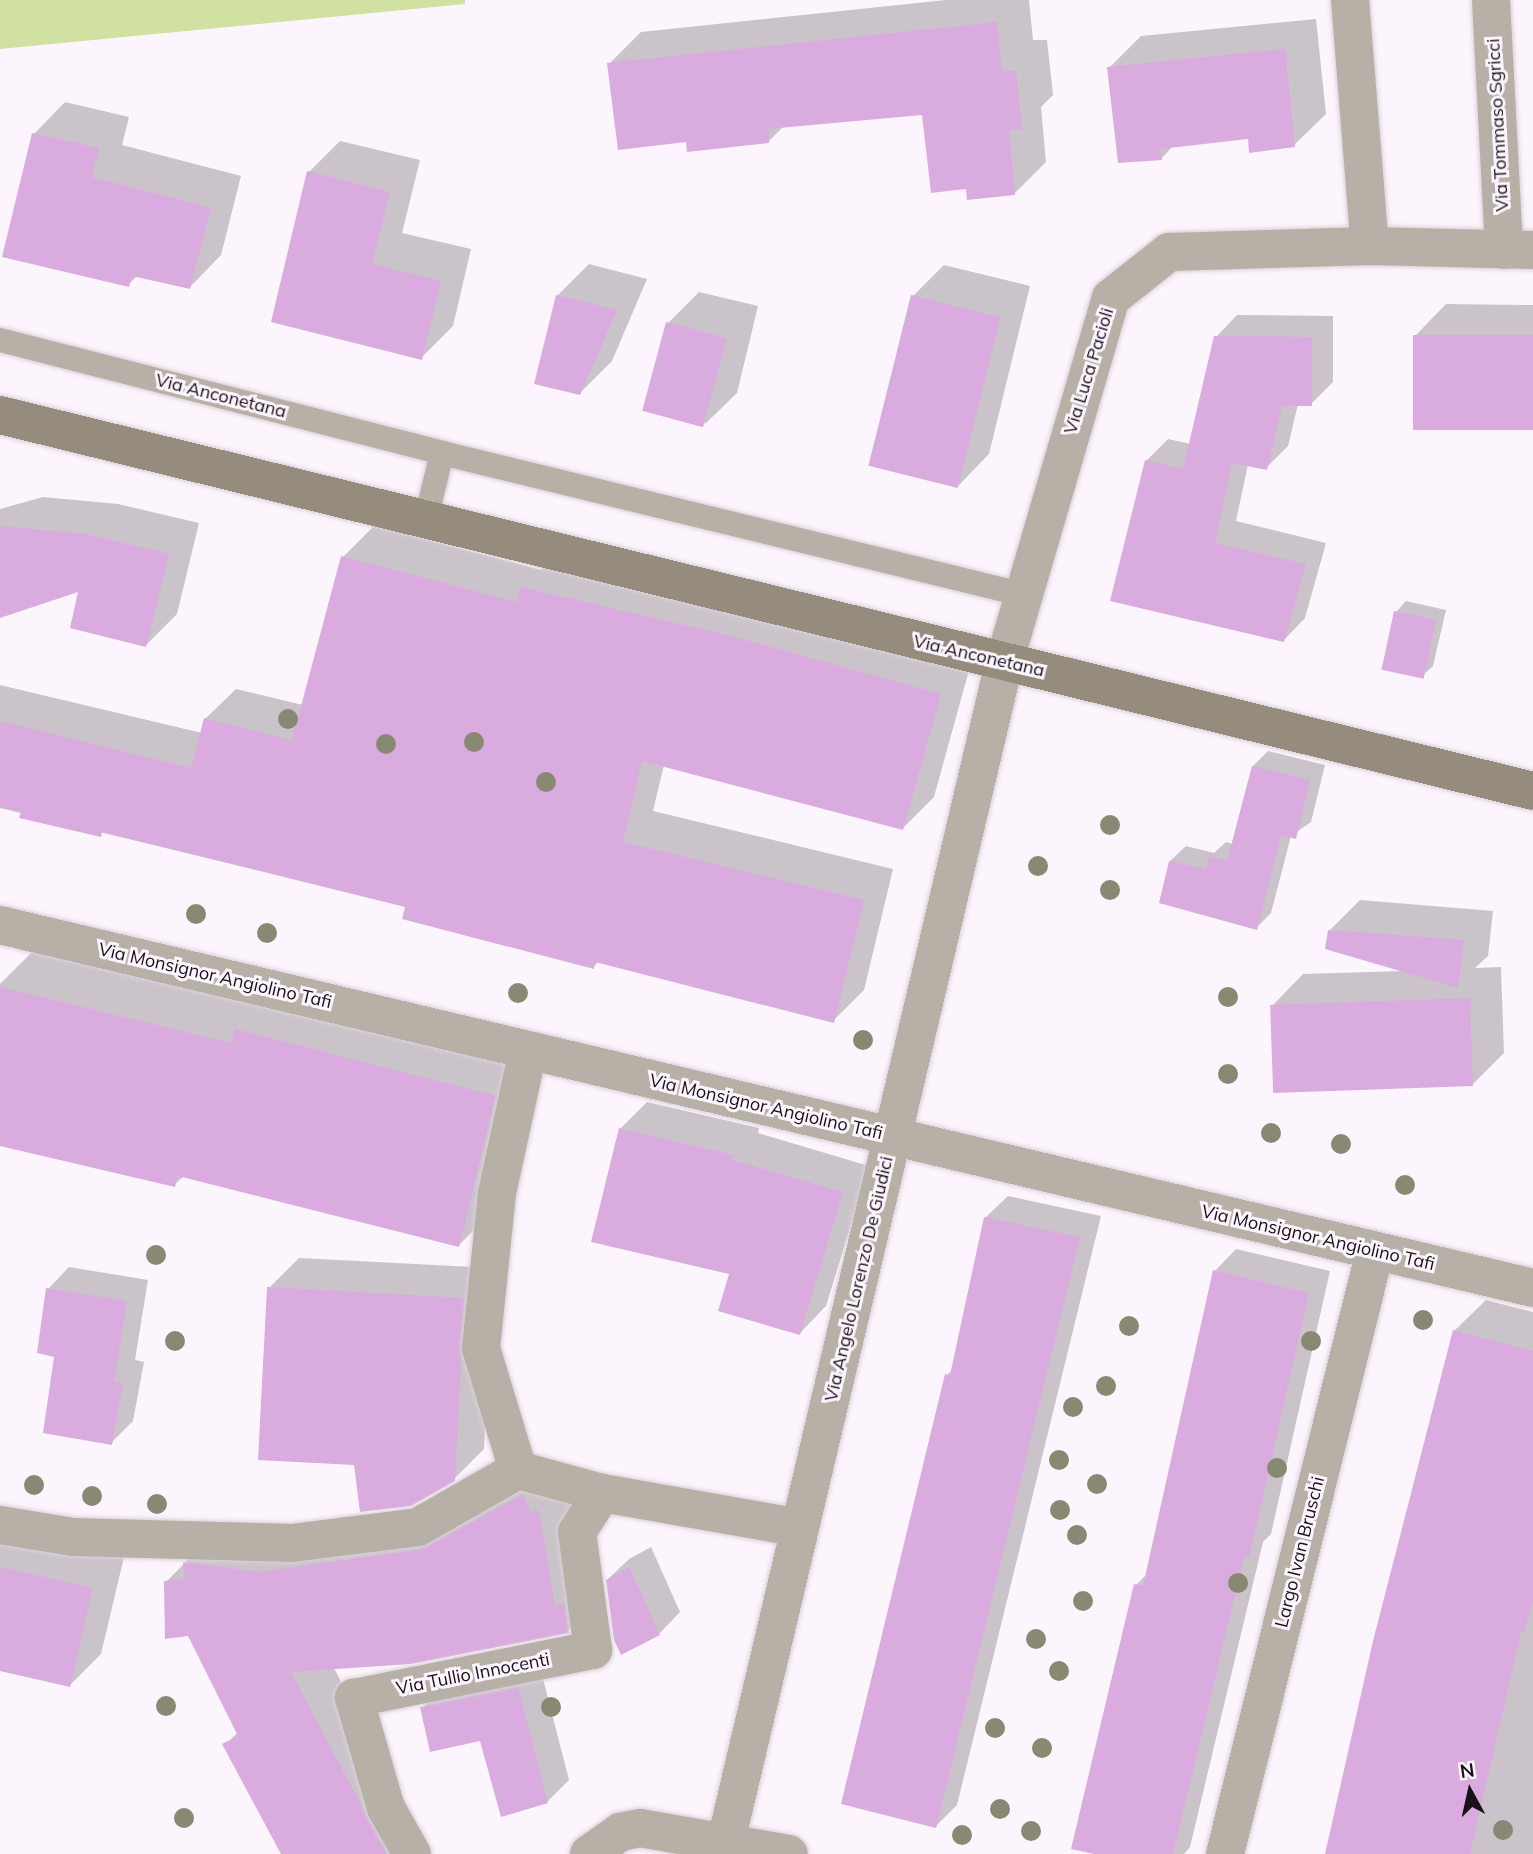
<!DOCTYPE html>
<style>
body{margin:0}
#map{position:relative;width:1533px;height:1854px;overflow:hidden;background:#fdf5fd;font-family:Mulish,sans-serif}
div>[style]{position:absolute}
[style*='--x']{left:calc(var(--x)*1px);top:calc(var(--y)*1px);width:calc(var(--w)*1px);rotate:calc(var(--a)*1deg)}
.green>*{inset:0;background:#d0e1a2}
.shadow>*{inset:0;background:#0003}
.building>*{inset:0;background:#daabde;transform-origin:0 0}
.roads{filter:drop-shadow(0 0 2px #d9d1d9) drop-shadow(0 0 2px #d9d1d9)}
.lane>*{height:24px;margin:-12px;padding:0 12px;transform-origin:12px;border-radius:12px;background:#b6b0a6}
.street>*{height:38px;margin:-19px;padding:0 19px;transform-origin:19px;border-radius:19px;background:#b6b0a6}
.secondary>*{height:38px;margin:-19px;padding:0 19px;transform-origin:19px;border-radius:19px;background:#958c7e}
.trees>*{width:20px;height:20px;margin:-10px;border-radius:50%;background:#888972}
span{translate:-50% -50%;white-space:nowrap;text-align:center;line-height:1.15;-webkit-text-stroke:6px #fdf5fd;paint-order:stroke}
.street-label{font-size:18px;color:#191219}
.north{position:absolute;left:1435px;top:1756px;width:70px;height:70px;-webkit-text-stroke:5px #fdf5fd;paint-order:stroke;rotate:352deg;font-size:19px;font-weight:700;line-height:28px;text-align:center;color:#191219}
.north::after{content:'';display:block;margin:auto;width:24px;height:32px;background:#191219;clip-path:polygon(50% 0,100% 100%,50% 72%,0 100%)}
</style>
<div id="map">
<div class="green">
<div style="clip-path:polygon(0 0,465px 0,465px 4px,0 49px)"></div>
</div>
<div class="shadow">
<div style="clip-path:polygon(946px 0,1029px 0,1033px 40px,1047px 40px,1053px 95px,1041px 107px,1046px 162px,1014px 194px,967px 187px,924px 113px,784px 126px,769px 141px,688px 140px,609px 64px,641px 32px)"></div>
<div style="clip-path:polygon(1316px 19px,1326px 114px,1294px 145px,1249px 137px,1174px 145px,1161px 159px,1109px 68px,1141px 36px)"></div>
<div style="clip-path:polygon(65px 102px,129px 117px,122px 145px,241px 176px,221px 255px,190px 287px,138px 275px,128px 285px,34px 134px)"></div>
<div style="clip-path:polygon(340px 141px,420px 160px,402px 233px,471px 249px,453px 326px,421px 358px,309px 172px)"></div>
<div style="clip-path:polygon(589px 264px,647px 279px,612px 361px,580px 393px,557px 296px)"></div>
<div style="clip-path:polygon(944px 265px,1030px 286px,989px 454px,958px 486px,913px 296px)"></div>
<div style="clip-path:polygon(699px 292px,758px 306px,737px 393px,705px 424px,668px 323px)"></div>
<div style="clip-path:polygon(1446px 304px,1533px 305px,1533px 430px,1415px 336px)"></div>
<div style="clip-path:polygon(1237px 315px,1333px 316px,1333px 382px,1311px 404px,1298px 404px,1288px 446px,1266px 468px,1248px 464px,1236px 521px,1326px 543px,1305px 618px,1284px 640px,1146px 461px,1168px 439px,1191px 444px,1216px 337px)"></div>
<div style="clip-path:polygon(43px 497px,118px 504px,199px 523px,177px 614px,146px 645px,81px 589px,0 616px,0 509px)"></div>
<div style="clip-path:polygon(374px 526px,541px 570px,554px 557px,971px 663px,934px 797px,903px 828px,664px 765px,653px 811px,893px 869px,864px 990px,833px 1021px,599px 961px,593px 967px,407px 906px,0 808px,0 685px,202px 733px,205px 719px,236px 689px,303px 705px,343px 557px)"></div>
<div style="clip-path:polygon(1406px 601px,1446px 610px,1433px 666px,1422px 676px,1396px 612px)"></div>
<div style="clip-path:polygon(1268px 751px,1325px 765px,1311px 822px,1291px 836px,1271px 913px,1256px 928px,1170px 861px,1186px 846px,1214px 853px,1226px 842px,1233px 844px,1253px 766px)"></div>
<div style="clip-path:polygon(1360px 900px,1493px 911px,1488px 956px,1475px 968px,1501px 967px,1504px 1053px,1472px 1085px,1272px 1006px,1303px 974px,1402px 971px,1330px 930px)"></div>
<div style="clip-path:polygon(33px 951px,531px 1060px,495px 1209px,459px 1245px,184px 1176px,174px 1185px,0 1144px,0 984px)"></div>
<div style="clip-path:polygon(647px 1102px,759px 1128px,758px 1133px,869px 1166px,826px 1306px,800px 1333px,731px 1273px,620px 1129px)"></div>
<div style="clip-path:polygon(1008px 1196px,1101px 1216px,957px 1805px,936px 1826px,947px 1375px,953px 1369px,986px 1217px)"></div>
<div style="clip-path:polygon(1236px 1249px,1330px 1271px,1271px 1534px,1263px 1542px,1190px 1847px,1184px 1854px,1102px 1854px,1136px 1585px,1148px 1573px,1215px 1271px)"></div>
<div style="clip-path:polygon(299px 1258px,493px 1268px,484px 1449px,454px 1479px,355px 1463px,269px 1288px)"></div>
<div style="clip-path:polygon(69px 1267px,148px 1280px,135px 1360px,144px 1362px,133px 1421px,111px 1443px,48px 1289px)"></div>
<div style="clip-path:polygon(1486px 1300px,1533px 1312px,1533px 1854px,1326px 1854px,1454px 1331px)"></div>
<div style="clip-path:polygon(554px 1465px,569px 1481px,598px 1600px,568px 1631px,334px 1668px,424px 1841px,414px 1854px,283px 1854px,225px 1745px,238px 1732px,166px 1582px,215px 1532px,454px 1519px)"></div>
<div style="clip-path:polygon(0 1529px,124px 1557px,101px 1654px,70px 1685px,0 1669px)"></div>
<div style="clip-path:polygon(651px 1547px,680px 1612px,659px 1634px,607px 1580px,629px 1559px)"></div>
<div style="clip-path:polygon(540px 1667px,569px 1780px,547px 1802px,481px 1739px,422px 1708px,444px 1686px)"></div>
</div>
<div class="building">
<div style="clip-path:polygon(997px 22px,1002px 71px,1016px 71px,1022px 129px,1009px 130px,1015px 195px,967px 200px,966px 189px,931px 193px,922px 115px,768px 129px,769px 143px,687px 152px,686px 142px,618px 150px,607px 63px)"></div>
<div style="clip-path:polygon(1285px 49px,1295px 147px,1249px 153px,1248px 139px,1160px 149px,1162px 160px,1118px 163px,1107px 67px)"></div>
<div style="clip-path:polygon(32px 133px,99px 148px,92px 177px,211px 208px,190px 289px,132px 276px,129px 287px,2px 257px)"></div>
<div style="clip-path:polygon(307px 171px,390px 192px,372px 264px,441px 281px,422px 360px,271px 322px)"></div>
<div style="clip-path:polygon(556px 295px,617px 310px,580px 395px,534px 384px)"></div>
<div style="left:911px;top:295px;width:92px;height:176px;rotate:14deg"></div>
<div style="left:666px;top:322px;width:63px;height:92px;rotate:15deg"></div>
<div style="left:1413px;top:335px;width:120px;height:95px"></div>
<div style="clip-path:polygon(1214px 336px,1312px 337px,1312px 406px,1282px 406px,1267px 470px,1232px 463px,1215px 543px,1306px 564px,1284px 642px,1110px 601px,1145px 460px,1183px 469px)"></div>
<div style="clip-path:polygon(0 526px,86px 534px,169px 554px,146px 647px,70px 628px,78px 592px,0 618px)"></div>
<div style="clip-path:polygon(341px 556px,517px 602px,521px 587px,735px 637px,941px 694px,903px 830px,642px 761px,623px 842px,864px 900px,834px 1023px,595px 962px,594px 969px,402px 919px,405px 907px,102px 832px,101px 837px,19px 818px,21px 812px,0 807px,0 721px,191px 768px,204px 718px,292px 740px)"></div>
<div style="left:1394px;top:611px;width:43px;height:60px;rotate:12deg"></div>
<div style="clip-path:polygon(1252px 766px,1310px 780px,1296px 839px,1281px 835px,1257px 930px,1159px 903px,1169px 861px,1206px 869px,1209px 856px,1227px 861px)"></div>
<div style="clip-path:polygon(1328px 930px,1464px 940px,1458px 988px,1325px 949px)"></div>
<div style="clip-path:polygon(0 987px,231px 1043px,235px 1029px,496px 1096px,459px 1247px,178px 1176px,175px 1187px,0 1146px)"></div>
<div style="left:1470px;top:998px;width:88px;height:200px;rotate:88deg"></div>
<div style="clip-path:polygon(619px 1128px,733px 1155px,732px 1160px,843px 1192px,800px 1335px,718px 1311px,729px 1274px,591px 1242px)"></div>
<div style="clip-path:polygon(984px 1217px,1080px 1237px,936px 1828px,841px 1804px,945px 1374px,950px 1375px)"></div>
<div style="clip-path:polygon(1213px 1270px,1309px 1293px,1249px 1558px,1244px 1557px,1173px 1854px,1094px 1854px,1071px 1849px,1134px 1584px,1143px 1586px)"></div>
<div style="clip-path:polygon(267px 1287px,464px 1298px,455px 1481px,411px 1506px,360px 1512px,354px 1465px,258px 1460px)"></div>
<div style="clip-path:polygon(46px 1288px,127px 1301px,114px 1382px,123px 1383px,112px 1445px,43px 1433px,54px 1357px,37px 1353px)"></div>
<div style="clip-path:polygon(1453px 1330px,1533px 1351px,1533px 1599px,1524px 1633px,1521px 1632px,1470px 1854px,1325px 1854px,1373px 1641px)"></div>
<div style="clip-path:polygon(523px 1494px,530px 1512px,539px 1510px,555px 1607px,564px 1602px,569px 1633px,411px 1664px,291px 1672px,387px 1854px,281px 1854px,222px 1744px,238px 1736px,188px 1636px,165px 1639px,164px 1581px,185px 1579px,183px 1562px,259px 1572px,421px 1549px)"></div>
<div style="clip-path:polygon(0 1567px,93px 1588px,70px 1687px,0 1671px)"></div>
<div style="clip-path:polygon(629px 1567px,660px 1635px,621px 1655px,614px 1640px,606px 1580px)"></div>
<div style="clip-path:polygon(518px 1687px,548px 1803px,501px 1817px,480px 1741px,430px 1752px,420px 1707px)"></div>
</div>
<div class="roads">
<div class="lane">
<div style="--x:0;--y:340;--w:456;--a:14.3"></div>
<div style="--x:426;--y:519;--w:68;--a:-76.4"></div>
<div style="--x:442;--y:453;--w:596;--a:13.69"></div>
</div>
<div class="street">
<div style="--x:1350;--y:0;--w:247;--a:85.4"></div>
<div style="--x:1491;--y:0;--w:250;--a:87"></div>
<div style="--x:0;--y:925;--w:1575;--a:13.32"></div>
<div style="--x:518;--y:1470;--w:87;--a:15.3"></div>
<div style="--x:602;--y:1493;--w:201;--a:10"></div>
<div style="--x:0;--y:1525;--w:74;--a:9.3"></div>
<div style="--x:73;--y:1537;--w:219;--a:1.6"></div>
<div style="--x:292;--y:1543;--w:127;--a:-7.2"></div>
<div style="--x:418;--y:1527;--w:115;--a:-29.7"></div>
<div style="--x:518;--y:1470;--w:127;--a:-106.9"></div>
<div style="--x:481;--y:1348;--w:156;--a:-84.1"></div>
<div style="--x:497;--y:1193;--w:145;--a:-77.7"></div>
<div style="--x:412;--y:1854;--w:53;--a:-119.5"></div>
<div style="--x:386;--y:1808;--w:115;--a:-106.2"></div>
<div style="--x:354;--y:1698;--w:244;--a:-11.4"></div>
<div style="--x:593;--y:1650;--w:119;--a:-97.7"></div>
<div style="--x:577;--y:1532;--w:46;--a:-57.3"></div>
<div style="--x:589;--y:1854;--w:38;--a:-35"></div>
<div style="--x:620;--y:1832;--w:20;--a:-11"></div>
<div style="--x:640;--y:1828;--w:151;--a:9.9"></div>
<div style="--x:723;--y:1854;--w:1224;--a:-76.72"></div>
<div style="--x:1004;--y:663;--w:380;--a:-73.7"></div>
<div style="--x:1111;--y:298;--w:74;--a:-38.4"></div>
<div style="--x:1169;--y:252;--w:201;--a:-1.7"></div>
<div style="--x:1370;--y:246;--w:163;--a:1.4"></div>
<div style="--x:1225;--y:1854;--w:621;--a:-76.03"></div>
</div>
<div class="secondary">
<div style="--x:0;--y:415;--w:1578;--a:13.78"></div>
</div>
</div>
<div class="trees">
<div style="left:288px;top:719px"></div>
<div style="left:474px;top:742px"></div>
<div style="left:386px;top:744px"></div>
<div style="left:546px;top:782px"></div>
<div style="left:1110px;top:825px"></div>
<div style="left:1038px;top:866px"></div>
<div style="left:1110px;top:890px"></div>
<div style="left:196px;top:914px"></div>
<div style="left:267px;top:933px"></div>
<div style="left:518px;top:993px"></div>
<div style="left:1228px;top:997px"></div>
<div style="left:863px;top:1040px"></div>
<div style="left:1228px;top:1074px"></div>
<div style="left:1271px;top:1133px"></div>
<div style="left:1341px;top:1144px"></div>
<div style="left:1405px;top:1185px"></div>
<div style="left:156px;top:1255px"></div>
<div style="left:1423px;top:1320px"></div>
<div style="left:1129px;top:1326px"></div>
<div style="left:175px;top:1341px"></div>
<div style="left:1311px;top:1341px"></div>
<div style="left:1106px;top:1386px"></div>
<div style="left:1073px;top:1407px"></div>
<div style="left:1059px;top:1460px"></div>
<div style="left:1277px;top:1468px"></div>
<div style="left:1097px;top:1484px"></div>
<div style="left:34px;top:1485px"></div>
<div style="left:92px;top:1496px"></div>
<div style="left:157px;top:1504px"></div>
<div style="left:1060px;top:1510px"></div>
<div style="left:1077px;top:1535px"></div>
<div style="left:1238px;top:1583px"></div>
<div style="left:1083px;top:1601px"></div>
<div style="left:1036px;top:1639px"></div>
<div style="left:1059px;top:1671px"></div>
<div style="left:166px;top:1706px"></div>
<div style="left:551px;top:1707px"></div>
<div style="left:995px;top:1728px"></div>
<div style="left:1042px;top:1748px"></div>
<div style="left:1000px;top:1809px"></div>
<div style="left:184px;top:1818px"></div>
<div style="left:1503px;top:1830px"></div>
<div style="left:1031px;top:1831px"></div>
<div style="left:962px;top:1835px"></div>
</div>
<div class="street-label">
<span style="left:1498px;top:125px;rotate:-93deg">Via Tommaso Sgricci</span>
<span style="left:1089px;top:371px;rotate:-73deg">Via Luca Pacioli</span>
<span style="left:221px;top:396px;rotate:14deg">Via Anconetana</span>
<span style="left:979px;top:656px;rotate:13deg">Via Anconetana</span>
<span style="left:215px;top:976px;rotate:13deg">Via Monsignor Angiolino Tafi</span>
<span style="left:766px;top:1107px;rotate:13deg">Via Monsignor Angiolino Tafi</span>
<span style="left:1318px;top:1238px;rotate:13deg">Via Monsignor Angiolino Tafi</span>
<span style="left:859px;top:1279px;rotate:-77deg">Via Angelo Lorenzo De Giudici</span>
<span style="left:1300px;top:1552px;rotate:-76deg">Largo Ivan Bruschi</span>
<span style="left:473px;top:1674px;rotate:-11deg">Via Tullio Innocenti</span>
</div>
<div class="north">N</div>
</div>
